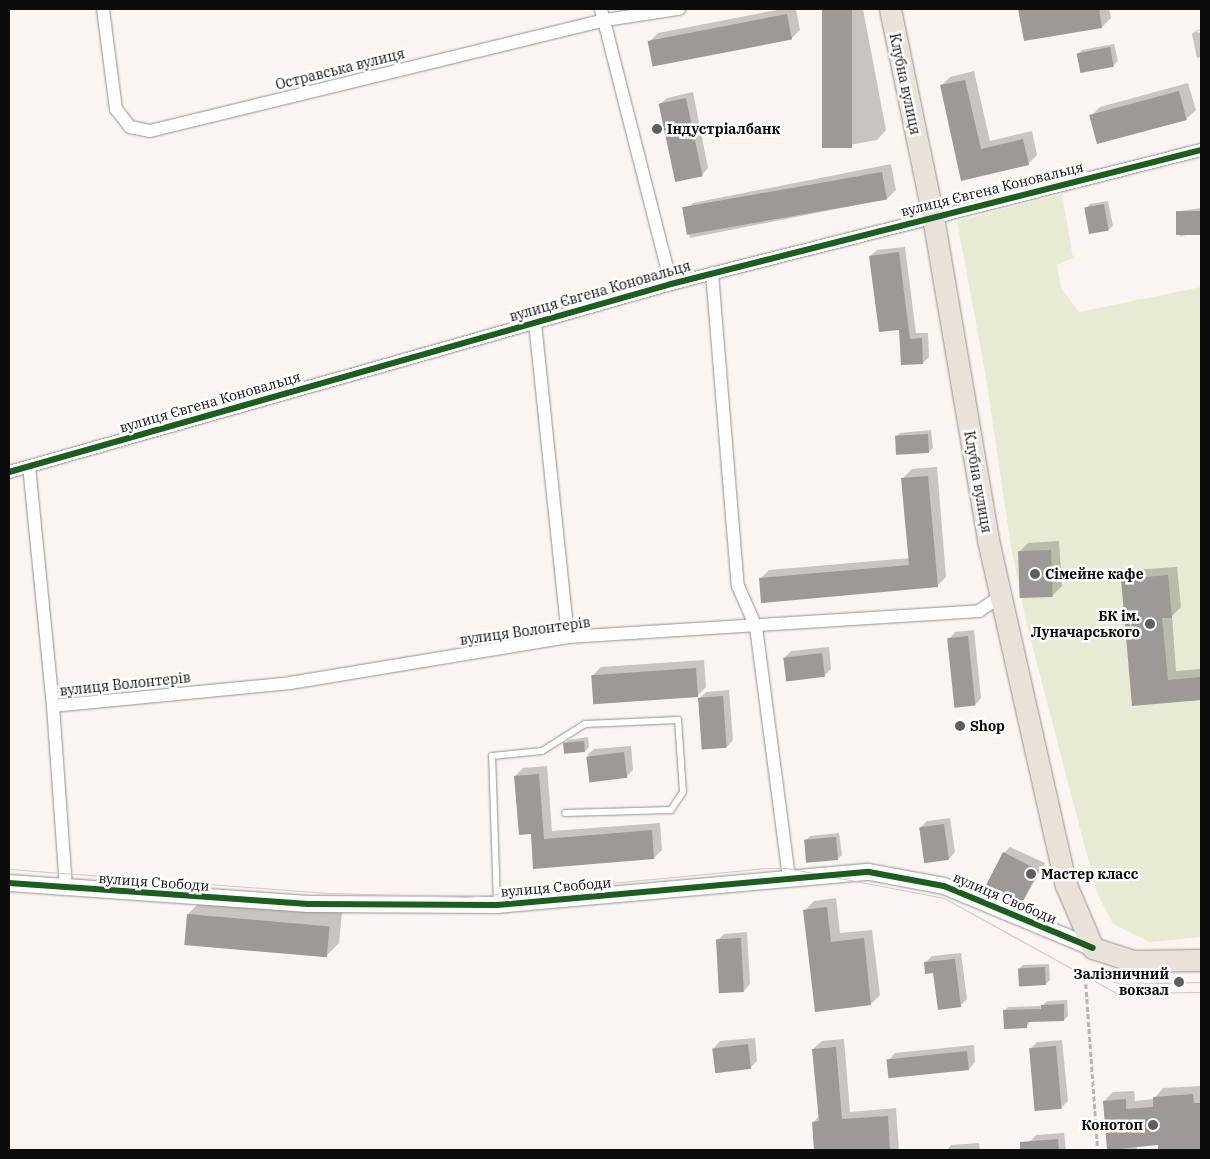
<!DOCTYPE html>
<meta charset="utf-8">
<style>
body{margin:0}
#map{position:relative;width:1210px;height:1159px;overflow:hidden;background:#faf5f0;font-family:"IBM Plex Serif",serif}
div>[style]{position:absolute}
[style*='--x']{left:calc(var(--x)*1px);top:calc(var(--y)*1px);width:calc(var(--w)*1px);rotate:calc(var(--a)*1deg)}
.green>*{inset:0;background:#e7ebd3}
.shadow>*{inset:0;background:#0003}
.building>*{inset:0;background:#9c9996;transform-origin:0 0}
.path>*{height:2.5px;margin-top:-1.25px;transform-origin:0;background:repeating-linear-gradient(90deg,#b7b6b5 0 5px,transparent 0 7.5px)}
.roads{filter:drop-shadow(0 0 1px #93918f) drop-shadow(0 0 1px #93918f)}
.service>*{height:6px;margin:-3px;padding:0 3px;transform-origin:3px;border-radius:3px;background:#fefefd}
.minor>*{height:12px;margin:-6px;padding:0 6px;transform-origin:6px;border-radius:6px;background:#fefefd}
.tertiary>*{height:16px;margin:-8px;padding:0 8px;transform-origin:8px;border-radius:8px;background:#fefefd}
.primary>*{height:21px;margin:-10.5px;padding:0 10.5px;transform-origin:10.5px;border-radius:10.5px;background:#e9e2da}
.tram>*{height:1px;margin:-0.5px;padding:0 0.5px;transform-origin:0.5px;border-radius:0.5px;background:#d5c5c8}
.cycleway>*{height:6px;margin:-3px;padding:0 3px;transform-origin:3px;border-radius:3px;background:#1b5e20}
.dots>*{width:14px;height:14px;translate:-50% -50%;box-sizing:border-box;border:2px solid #fff;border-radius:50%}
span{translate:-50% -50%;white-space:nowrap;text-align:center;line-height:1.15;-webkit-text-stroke:5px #fff;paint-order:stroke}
.street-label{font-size:14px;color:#0c0c0c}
.poi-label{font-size:14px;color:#0c0c0c;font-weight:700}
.left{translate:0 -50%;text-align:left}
.right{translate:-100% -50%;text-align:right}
.frame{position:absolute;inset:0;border:10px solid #0c0c0c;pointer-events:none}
</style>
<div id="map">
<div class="green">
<div style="clip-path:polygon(1062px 194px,1073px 258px,1057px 265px,1061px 288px,1079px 312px,1201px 287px,1201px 937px,1150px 942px,1113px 924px,1097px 893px,1027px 626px,1011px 547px,986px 377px,957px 221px)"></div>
</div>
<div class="shadow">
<div style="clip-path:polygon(782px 9px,796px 9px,800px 30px,791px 39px,649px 42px,658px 33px)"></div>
<div style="clip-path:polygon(823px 9px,863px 9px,886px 130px,877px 140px,849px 145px)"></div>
<div style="clip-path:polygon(1019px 9px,1109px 9px,1111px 18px,1102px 27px,1025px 40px)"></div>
<div style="clip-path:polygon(1201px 29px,1196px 32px,1201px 33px,1201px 57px,1197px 58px,1192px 34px,1197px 30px)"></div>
<div style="clip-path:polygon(1114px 44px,1118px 61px,1113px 66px,1078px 54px,1082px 50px)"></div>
<div style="clip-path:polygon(974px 71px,990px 141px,1032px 131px,1037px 155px,1028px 164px,962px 179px,941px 86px,950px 77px)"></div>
<div style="clip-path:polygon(1188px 83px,1196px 110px,1186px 119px,1091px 116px,1100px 107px)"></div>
<div style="clip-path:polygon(693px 92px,708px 168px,702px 175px,660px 104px,667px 98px)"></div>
<div style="clip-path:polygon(891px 164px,896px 190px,887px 199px,690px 238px,684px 212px,693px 203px)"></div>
<div style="clip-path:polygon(1108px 201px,1113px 226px,1108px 230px,1085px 209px,1090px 204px)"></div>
<div style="clip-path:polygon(1201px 208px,1201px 233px,1180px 236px,1177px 215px,1181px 211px)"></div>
<div style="clip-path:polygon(905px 247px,916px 333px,928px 333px,929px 357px,923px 363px,900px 328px,870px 256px,877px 250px)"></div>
<div style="clip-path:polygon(931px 430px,933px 448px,929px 452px,896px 437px,900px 433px)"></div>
<div style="clip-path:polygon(937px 467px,946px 577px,937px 586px,760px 579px,769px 570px,910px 558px,903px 478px,912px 469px)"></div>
<div style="clip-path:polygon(1059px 541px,1062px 586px,1053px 595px,1019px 552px,1028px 543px)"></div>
<div style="clip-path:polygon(1177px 567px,1181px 607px,1172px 616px,1176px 671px,1201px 669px,1201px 698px,1133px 704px,1123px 580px,1132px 570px)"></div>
<div style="clip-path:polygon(974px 630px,981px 698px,975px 705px,949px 639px,955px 632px)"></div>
<div style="clip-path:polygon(829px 647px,831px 669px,824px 676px,785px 657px,791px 651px)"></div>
<div style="clip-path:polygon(704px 660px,706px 687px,697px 696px,592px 676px,601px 667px)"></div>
<div style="clip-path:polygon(729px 690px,733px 740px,727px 747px,699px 699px,706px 692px)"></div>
<div style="clip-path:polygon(588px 737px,589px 747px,585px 751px,565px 744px,569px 740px)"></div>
<div style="clip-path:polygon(631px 746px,633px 770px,626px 777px,587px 755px,594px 749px)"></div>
<div style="clip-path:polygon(547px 766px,552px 831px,660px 823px,662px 850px,654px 858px,535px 867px,532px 833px,515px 776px,523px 768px)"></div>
<div style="clip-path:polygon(950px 818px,955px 852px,949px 859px,920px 828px,927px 821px)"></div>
<div style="clip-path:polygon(839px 833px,842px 855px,837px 859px,805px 841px,810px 836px)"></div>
<div style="clip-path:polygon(1010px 847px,1045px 863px,1022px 903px,1004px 853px)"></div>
<div style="clip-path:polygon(836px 898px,840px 933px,872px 930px,880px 995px,871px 1004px,805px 910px,814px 901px)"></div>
<div style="clip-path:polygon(202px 900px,342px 912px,339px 943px,326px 956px,188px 914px)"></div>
<div style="clip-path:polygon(747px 932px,750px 984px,744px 991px,718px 940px,724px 934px)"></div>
<div style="clip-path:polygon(961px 953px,967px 999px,960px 1006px,925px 963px,932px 956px)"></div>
<div style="clip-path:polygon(1049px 964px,1050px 980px,1046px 984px,1019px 969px,1023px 965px)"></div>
<div style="clip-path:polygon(1067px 1000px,1068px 1016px,1064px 1020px,1031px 1021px,1026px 1027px,1004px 1011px,1008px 1007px,1042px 1006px,1047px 1001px)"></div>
<div style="clip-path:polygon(755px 1038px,757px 1061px,750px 1068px,714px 1048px,720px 1041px)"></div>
<div style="clip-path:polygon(844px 1039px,850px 1112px,896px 1108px,899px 1150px,816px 1150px,814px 1122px,819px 1116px,813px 1049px,822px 1041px)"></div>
<div style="clip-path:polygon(1062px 1040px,1068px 1101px,1061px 1108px,1030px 1049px,1037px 1042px)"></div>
<div style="clip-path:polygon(974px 1045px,975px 1062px,969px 1069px,889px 1060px,895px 1053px)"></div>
<div style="clip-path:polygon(1201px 1086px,1199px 1149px,1160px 1150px,1159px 1144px,1138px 1145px,1136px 1150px,1108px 1150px,1104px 1101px,1113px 1092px,1134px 1091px,1135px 1101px,1154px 1099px,1163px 1088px)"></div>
<div style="clip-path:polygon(1064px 1133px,1066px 1150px,1031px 1150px,1030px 1142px,1036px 1135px)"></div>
<div style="clip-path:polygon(979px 1143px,980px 1150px,947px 1150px,951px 1145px)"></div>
</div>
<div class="building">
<div style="left:822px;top:9px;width:30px;height:139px"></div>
<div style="clip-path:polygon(1018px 9px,1099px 9px,1102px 28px,1024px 41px)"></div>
<div style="left:787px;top:14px;width:26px;height:142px;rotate:79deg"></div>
<div style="left:1110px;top:47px;width:20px;height:34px;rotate:79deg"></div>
<div style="clip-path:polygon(965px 80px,981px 149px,1023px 139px,1029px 165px,961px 181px,940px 85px)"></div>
<div style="left:1179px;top:91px;width:30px;height:93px;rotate:75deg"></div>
<div style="left:686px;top:98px;width:80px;height:28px;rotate:78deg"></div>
<div style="left:882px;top:172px;width:28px;height:203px;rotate:80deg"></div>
<div style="left:1104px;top:204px;width:27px;height:20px;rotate:80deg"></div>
<div style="left:1201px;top:211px;width:24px;height:25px;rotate:90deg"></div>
<div style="clip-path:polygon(899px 252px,910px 339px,922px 338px,923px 364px,901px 365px,899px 330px,879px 332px,869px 256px)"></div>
<div style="left:928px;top:434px;width:19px;height:33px;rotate:87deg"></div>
<div style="clip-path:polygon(928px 476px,938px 587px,761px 603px,759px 578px,909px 565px,901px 478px)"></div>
<div style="left:1051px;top:550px;width:47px;height:33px;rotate:88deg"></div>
<div style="clip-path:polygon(1168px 575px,1172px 618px,1162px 618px,1168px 680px,1201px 677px,1201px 700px,1132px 706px,1121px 579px)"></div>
<div style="left:968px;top:636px;width:70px;height:21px;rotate:84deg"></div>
<div style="left:822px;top:653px;width:24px;height:39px;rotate:83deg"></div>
<div style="left:696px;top:668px;width:29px;height:105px;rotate:86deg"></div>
<div style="left:723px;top:696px;width:52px;height:25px;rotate:86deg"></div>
<div style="left:584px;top:741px;width:11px;height:21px;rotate:85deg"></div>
<div style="left:624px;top:752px;width:26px;height:38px;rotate:83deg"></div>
<div style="clip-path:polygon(539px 774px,544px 839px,652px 830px,654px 859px,533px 869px,531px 834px,519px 835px,514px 776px)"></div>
<div style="left:944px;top:824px;width:36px;height:25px;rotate:82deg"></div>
<div style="left:836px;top:837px;width:23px;height:32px;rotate:85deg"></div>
<div style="left:1003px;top:852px;width:40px;height:39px;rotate:27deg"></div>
<div style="clip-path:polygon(827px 907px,831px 942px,864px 938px,871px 1005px,815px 1012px,803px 910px)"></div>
<div style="left:187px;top:914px;width:143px;height:31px;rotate:5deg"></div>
<div style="left:741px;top:938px;width:54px;height:25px;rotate:87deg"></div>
<div style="clip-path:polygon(955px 959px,961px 1007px,938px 1010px,933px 973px,925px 974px,924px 962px)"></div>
<div style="left:1045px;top:967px;width:18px;height:27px;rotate:87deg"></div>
<div style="clip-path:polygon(1064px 1004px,1064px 1021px,1027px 1022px,1027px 1028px,1004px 1029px,1003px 1010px,1041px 1009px,1041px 1005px)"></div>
<div style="left:748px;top:1044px;width:25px;height:36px;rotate:83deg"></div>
<div style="left:1056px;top:1046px;width:63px;height:27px;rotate:85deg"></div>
<div style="clip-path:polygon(836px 1047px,842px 1119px,888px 1116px,890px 1150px,814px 1150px,812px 1122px,819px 1121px,812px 1049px)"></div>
<div style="left:967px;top:1051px;width:19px;height:81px;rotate:84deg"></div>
<div style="clip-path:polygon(1193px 1094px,1194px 1103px,1201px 1103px,1200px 1150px,1158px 1150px,1158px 1145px,1107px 1150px,1103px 1101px,1126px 1099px,1126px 1109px,1153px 1107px,1153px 1097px)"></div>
<div style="clip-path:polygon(1058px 1139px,1059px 1150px,1020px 1150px,1020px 1142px)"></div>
</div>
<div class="path">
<div style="--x:1086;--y:984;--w:166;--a:85.9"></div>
</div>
<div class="roads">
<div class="service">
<div style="--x:497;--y:904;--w:148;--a:-91.9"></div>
<div style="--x:492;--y:756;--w:50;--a:-5.7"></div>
<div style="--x:542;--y:751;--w:51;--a:-32.1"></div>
<div style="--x:585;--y:724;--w:93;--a:-2.5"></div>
<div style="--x:678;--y:720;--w:72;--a:86"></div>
<div style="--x:683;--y:792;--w:22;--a:124"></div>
<div style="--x:671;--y:810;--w:106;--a:178.4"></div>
</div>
<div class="minor">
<div style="--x:103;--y:9;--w:101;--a:82.6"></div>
<div style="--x:116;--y:109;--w:23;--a:52"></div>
<div style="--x:130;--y:127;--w:20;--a:11"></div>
<div style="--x:150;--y:131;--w:468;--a:-13.7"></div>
<div style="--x:605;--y:20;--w:75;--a:-8.5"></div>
<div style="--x:601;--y:9;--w:284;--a:75.7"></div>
<div style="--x:712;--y:273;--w:314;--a:85.3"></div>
<div style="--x:738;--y:586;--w:45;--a:66.3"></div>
<div style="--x:756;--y:627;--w:253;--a:82.5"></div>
<div style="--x:535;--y:323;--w:316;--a:84"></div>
<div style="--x:29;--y:466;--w:241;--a:84.3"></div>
<div style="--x:53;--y:706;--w:182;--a:85.9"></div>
<div style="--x:9;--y:472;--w:688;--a:-15.85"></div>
<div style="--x:671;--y:284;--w:547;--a:-14.19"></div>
<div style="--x:53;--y:706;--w:238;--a:-5.5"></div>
<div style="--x:290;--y:683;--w:282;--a:-9.4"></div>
<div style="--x:568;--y:637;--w:412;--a:-3.6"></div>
<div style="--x:979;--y:611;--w:25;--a:-34"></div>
</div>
<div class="tertiary">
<div style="--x:9;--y:883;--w:300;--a:4"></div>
<div style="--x:308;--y:904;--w:189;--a:0.3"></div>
<div style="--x:497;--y:905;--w:373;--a:-5.1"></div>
<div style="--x:869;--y:872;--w:76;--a:10.6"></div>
<div style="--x:944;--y:886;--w:161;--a:22.6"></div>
</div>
<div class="primary">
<div style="--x:890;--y:9;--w:212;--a:78.3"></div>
<div style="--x:933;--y:217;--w:328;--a:80.3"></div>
<div style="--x:988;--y:540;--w:354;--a:77.3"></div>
<div style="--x:1066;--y:885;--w:69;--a:66.8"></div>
<div style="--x:1093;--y:948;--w:42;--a:18"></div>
<div style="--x:1133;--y:961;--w:68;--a:-0.8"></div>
</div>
</div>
<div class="tram">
<div style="--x:9;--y:869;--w:323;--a:4.3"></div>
<div style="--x:331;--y:893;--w:135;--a:1.7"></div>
<div style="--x:466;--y:897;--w:302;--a:-5.5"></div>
<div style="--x:767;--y:868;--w:20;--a:0"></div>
<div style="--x:787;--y:868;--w:160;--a:10.8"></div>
<div style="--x:944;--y:898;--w:196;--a:28.9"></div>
<div style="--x:1116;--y:993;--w:85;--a:-0.7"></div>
<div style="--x:1090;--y:974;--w:32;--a:18"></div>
<div style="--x:1120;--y:984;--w:81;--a:-1.4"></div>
</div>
<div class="cycleway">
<div style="--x:9;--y:472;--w:688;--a:-15.85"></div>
<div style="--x:671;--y:284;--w:547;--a:-14.19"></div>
<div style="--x:9;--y:883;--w:300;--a:4"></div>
<div style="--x:308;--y:904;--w:189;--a:0.3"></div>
<div style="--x:497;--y:905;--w:373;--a:-5.1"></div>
<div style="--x:869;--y:872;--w:76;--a:10.6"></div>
<div style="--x:944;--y:886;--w:161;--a:22.6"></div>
</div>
<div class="dots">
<div style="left:657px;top:129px;background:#5f5e5c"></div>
<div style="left:1035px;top:574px;background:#5f5e5c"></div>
<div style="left:1150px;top:624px;background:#5f5e5c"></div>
<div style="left:960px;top:726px;background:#5f5e5c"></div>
<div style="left:1031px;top:874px;background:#5f5e5c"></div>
<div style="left:1179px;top:982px;background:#5f5e5c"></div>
<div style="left:1153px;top:1125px;background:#5f5e5c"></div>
</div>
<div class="street-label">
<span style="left:340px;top:69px;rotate:-14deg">Остравська вулиця</span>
<span style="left:905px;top:84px;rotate:78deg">Клубна вулиця</span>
<span style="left:992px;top:189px;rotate:-14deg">вулиця Євгена Коновальця</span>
<span style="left:600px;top:291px;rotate:-16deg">вулиця Євгена Коновальця</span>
<span style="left:210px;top:402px;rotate:-16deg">вулиця Євгена Коновальця</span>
<span style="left:978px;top:482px;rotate:80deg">Клубна вулиця</span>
<span style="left:525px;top:631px;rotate:-8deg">вулиця Волонтерів</span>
<span style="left:125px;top:684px;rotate:-6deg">вулиця Волонтерів</span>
<span style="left:154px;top:882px;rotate:4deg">вулиця Свободи</span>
<span style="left:556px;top:887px;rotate:-5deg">вулиця Свободи</span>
<span style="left:1005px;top:898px;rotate:23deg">вулиця Свободи</span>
</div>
<div class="poi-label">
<span class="left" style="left:667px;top:129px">Індустріалбанк</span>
<span class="left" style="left:1045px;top:574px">Сімейне кафе</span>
<span class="right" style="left:1140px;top:624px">БК ім.<br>Луначарського</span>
<span class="left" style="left:970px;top:726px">Shop</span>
<span class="left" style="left:1041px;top:874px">Мастер класс</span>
<span class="right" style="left:1169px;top:982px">Залізничний<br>вокзал</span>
<span class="right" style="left:1143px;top:1125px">Конотоп</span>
</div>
<div class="frame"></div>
</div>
